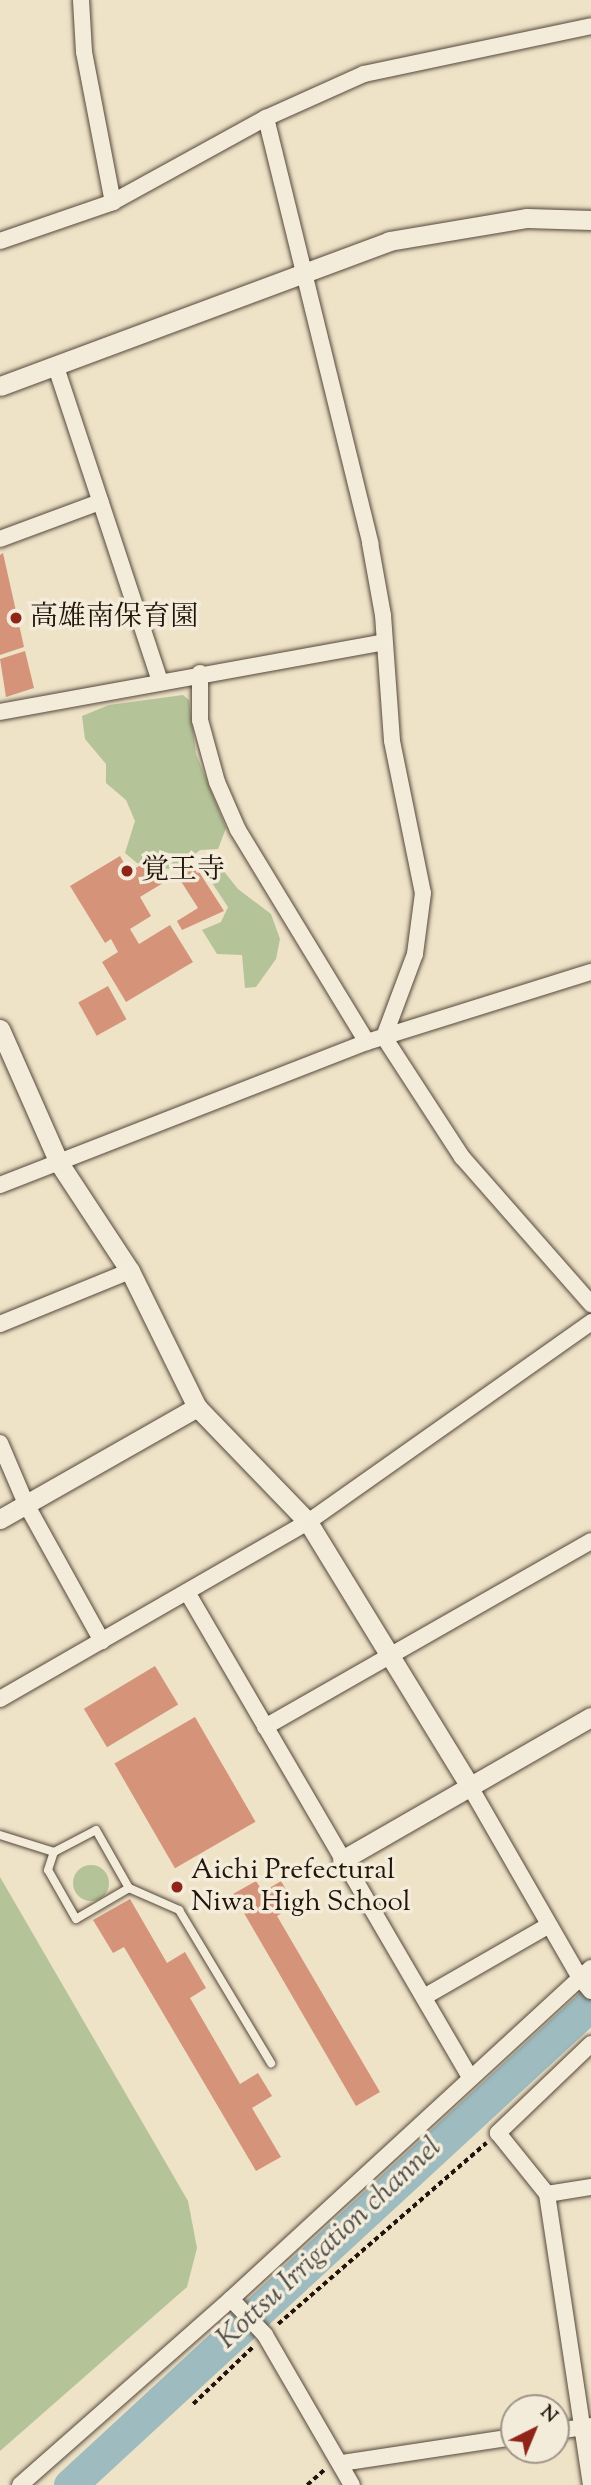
<!DOCTYPE html>
<meta charset="utf-8">
<style>
body{margin:0}
#map{position:relative;width:591px;height:2485px;overflow:hidden;background:#eee2c7;font-family:"Sorts Mill Goudy","Noto Serif JP",serif}
div>[style]{position:absolute}
[style*='--x']{left:calc(var(--x)*1px);top:calc(var(--y)*1px);width:calc(var(--w)*1px);rotate:calc(var(--a)*1deg)}
.green>*{inset:0;background:#b5c498}
.round{border-radius:50%}
.river>*{height:33px;margin:-16.5px;padding:0 16.5px;transform-origin:16.5px;border-radius:16.5px;background:#9ebbbf}
.building>*{inset:0;background:#d59479;transform-origin:0 0}
.path>*{height:3.5px;margin-top:-1.75px;transform-origin:0;background:repeating-linear-gradient(90deg,#23140b 0 5px,transparent 0 8.5px)}
.roads{filter:drop-shadow(0 0 2px #56483a) drop-shadow(0 0 2px #56483a)}
.service>*{height:8px;margin:-4px;padding:0 4px;transform-origin:4px;border-radius:4px;background:#f4ecdb}
.minor>*{height:16px;margin:-8px;padding:0 8px;transform-origin:8px;border-radius:8px;background:#f4ecdb}
.tertiary>*{height:19px;margin:-9.5px;padding:0 9.5px;transform-origin:9.5px;border-radius:9.5px;background:#f4ecdb}
.dots>*{width:19px;height:19px;translate:-50% -50%;box-sizing:border-box;border:4px solid #f4ecdb;border-radius:50%}
span{translate:-50% -50%;white-space:nowrap;text-align:center;line-height:1.15;-webkit-text-stroke:7px #f4ecdb;paint-order:stroke}
.poi-label{font-size:28px;color:#23140b}
.left{translate:0 -50%;text-align:left}
.water-label{font-size:30px;color:#4e4e4a;font-style:italic}
.north{position:absolute;left:500px;top:2394px;width:70px;height:70px;box-sizing:border-box;background:#f4ecdb;border:2px solid #a09688;border-radius:50%;rotate:43deg;font-size:19px;font-weight:700;line-height:28px;text-align:center;color:#23140b}
.north::after{content:'';display:block;margin:auto;width:24px;height:32px;background:#8f2418;clip-path:polygon(50% 0,100% 100%,50% 72%,0 100%)}
</style>
<div id="map">
<div class="green">
<div style="clip-path:polygon(183px 695px,189px 700px,196px 754px,226px 828px,218px 849px,200px 850px,182px 865px,168px 869px,137px 863px,125px 853px,135px 821px,126px 800px,106px 783px,106px 764px,85px 739px,82px 716px,109px 705px)"></div>
<div style="clip-path:polygon(196px 859px,214px 859px,238px 889px,271px 914px,280px 939px,276px 959px,256px 987px,245px 988px,242px 955px,217px 954px,202px 930px,221px 922px,228px 907px)"></div>
<div class="round" style="left:73px;top:1865px;width:36px;height:36px"></div>
<div style="clip-path:polygon(0 1877px,188px 2201px,197px 2248px,187px 2287px,0 2451px)"></div>
</div>
<div class="river">
<div style="--x:70;--y:2485;--w:709;--a:-42.71"></div>
</div>
<div class="building">
<div style="clip-path:polygon(3px 553px,24px 647px,0 655px,0 555px)"></div>
<div style="clip-path:polygon(25px 651px,34px 688px,6px 697px,0 659px)"></div>
<div style="clip-path:polygon(120px 856px,129px 872px,154px 857px,168px 880px,140px 897px,151px 916px,130px 929px,139px 944px,170px 925px,193px 962px,126px 1002px,102px 962px,118px 952px,111px 939px,105px 943px,70px 886px)"></div>
<div style="clip-path:polygon(194px 864px,224px 911px,182px 930px,177px 921px,198px 908px,177px 875px)"></div>
<div style="left:108px;top:986px;width:38px;height:34px;rotate:61deg"></div>
<div style="left:155px;top:1666px;width:45px;height:83px;rotate:59deg"></div>
<div style="left:195px;top:1717px;width:121px;height:93px;rotate:60deg"></div>
<div style="clip-path:polygon(256px 1881px,263px 1892px,281px 1881px,295px 1905px,277px 1916px,380px 2092px,356px 2106px,233px 1894px)"></div>
<div style="clip-path:polygon(130px 1899px,167px 1963px,185px 1952px,206px 1988px,190px 1998px,240px 2084px,258px 2073px,272px 2096px,252px 2108px,281px 2157px,256px 2171px,124px 1947px,113px 1953px,93px 1920px)"></div>
</div>
<div class="path">
<div style="--x:278;--y:2324;--w:276;--a:-41"></div>
<div style="--x:193;--y:2404;--w:84;--a:-43.6"></div>
<div style="--x:307;--y:2485;--w:23;--a:-41"></div>
</div>
<div class="roads">
<div class="service">
<div style="--x:0;--y:1835;--w:57;--a:17.5"></div>
<div style="--x:54;--y:1852;--w:47;--a:-27.6"></div>
<div style="--x:96;--y:1830;--w:67;--a:60.4"></div>
<div style="--x:129;--y:1888;--w:61;--a:149.7"></div>
<div style="--x:76;--y:1919;--w:56;--a:-119.7"></div>
<div style="--x:48;--y:1870;--w:19;--a:-72"></div>
<div style="--x:129;--y:1888;--w:55;--a:23.7"></div>
<div style="--x:179;--y:1910;--w:179;--a:59"></div>
</div>
<div class="minor">
<div style="--x:81;--y:0;--w:52;--a:86.7"></div>
<div style="--x:84;--y:52;--w:153;--a:79.1"></div>
<div style="--x:266;--y:118;--w:438;--a:76.2"></div>
<div style="--x:370;--y:543;--w:73;--a:79.8"></div>
<div style="--x:383;--y:615;--w:126;--a:85.9"></div>
<div style="--x:392;--y:741;--w:155;--a:78.5"></div>
<div style="--x:423;--y:893;--w:62;--a:97.5"></div>
<div style="--x:415;--y:954;--w:89;--a:110.5"></div>
<div style="--x:384;--y:1037;--w:143;--a:57"></div>
<div style="--x:462;--y:1157;--w:196;--a:48.7"></div>
<div style="--x:0;--y:241;--w:120;--a:-19"></div>
<div style="--x:113;--y:202;--w:175;--a:-28.8"></div>
<div style="--x:266;--y:118;--w:107;--a:-24.2"></div>
<div style="--x:364;--y:74;--w:232;--a:-11.9"></div>
<div style="--x:56;--y:367;--w:331;--a:71.7"></div>
<div style="--x:0;--y:539;--w:107;--a:-20.3"></div>
<div style="--x:200;--y:673;--w:47;--a:90"></div>
<div style="--x:200;--y:720;--w:64;--a:74.7"></div>
<div style="--x:217;--y:782;--w:52;--a:66.4"></div>
<div style="--x:238;--y:830;--w:248;--a:58.7"></div>
<div style="--x:0;--y:712;--w:390;--a:-10.3"></div>
<div style="--x:0;--y:1185;--w:394;--a:-21.3"></div>
<div style="--x:367;--y:1042;--w:235;--a:-17.4"></div>
<div style="--x:0;--y:1324;--w:140;--a:-22.2"></div>
<div style="--x:0;--y:1443;--w:66;--a:66.9"></div>
<div style="--x:26;--y:1504;--w:157;--a:61"></div>
<div style="--x:187;--y:1592;--w:562;--a:59.74"></div>
<div style="--x:0;--y:1699;--w:355;--a:-29.9"></div>
<div style="--x:308;--y:1522;--w:347;--a:-35.2"></div>
<div style="--x:265;--y:1727;--w:375;--a:-29.7"></div>
<div style="--x:469;--y:1785;--w:223;--a:60.1"></div>
<div style="--x:580;--y:1978;--w:17;--a:50"></div>
<div style="--x:424;--y:1997;--w:144;--a:-29.9"></div>
<div style="--x:591;--y:2044;--w:129;--a:136.3"></div>
<div style="--x:498;--y:2133;--w:78;--a:51.2"></div>
<div style="--x:547;--y:2194;--w:294;--a:81.4"></div>
<div style="--x:547;--y:2194;--w:45;--a:-9"></div>
<div style="--x:231;--y:2299;--w:50;--a:46.6"></div>
<div style="--x:265;--y:2335;--w:173;--a:59.9"></div>
<div style="--x:556;--y:2431;--w:35;--a:-8"></div>
<div style="--x:342;--y:2463;--w:174;--a:-8.6"></div>
<div style="--x:20;--y:2485;--w:281;--a:-41.4"></div>
<div style="--x:231;--y:2299;--w:489;--a:-42.6"></div>
</div>
<div class="tertiary">
<div style="--x:0;--y:386;--w:415;--a:-20.4"></div>
<div style="--x:389;--y:241;--w:140;--a:-9.5"></div>
<div style="--x:527;--y:218;--w:64;--a:1.8"></div>
<div style="--x:0;--y:1029;--w:146;--a:66.2"></div>
<div style="--x:59;--y:1163;--w:129;--a:56.7"></div>
<div style="--x:130;--y:1271;--w:152;--a:63.8"></div>
<div style="--x:197;--y:1407;--w:160;--a:46"></div>
<div style="--x:308;--y:1522;--w:308;--a:58.5"></div>
<div style="--x:0;--y:1519;--w:227;--a:-29.6"></div>
<div style="--x:342;--y:1860;--w:287;--a:-29.9"></div>
</div>
</div>
<div class="dots">
<div style="left:16px;top:618px;background:#8f2418"></div>
<div style="left:127px;top:871px;background:#8f2418"></div>
<div style="left:177px;top:1887px;background:#8f2418"></div>
</div>
<div class="poi-label">
<span class="left" style="left:30px;top:618px">高雄南保育園</span>
<span class="left" style="left:141px;top:871px">覚王寺</span>
<span class="left" style="left:191px;top:1887px">Aichi Prefectural<br>Niwa High School</span>
</div>
<div class="water-label">
<span style="left:330px;top:2244px;rotate:-43deg">Kottsu Irrigation channel</span>
</div>
<div class="north">N</div>
</div>
